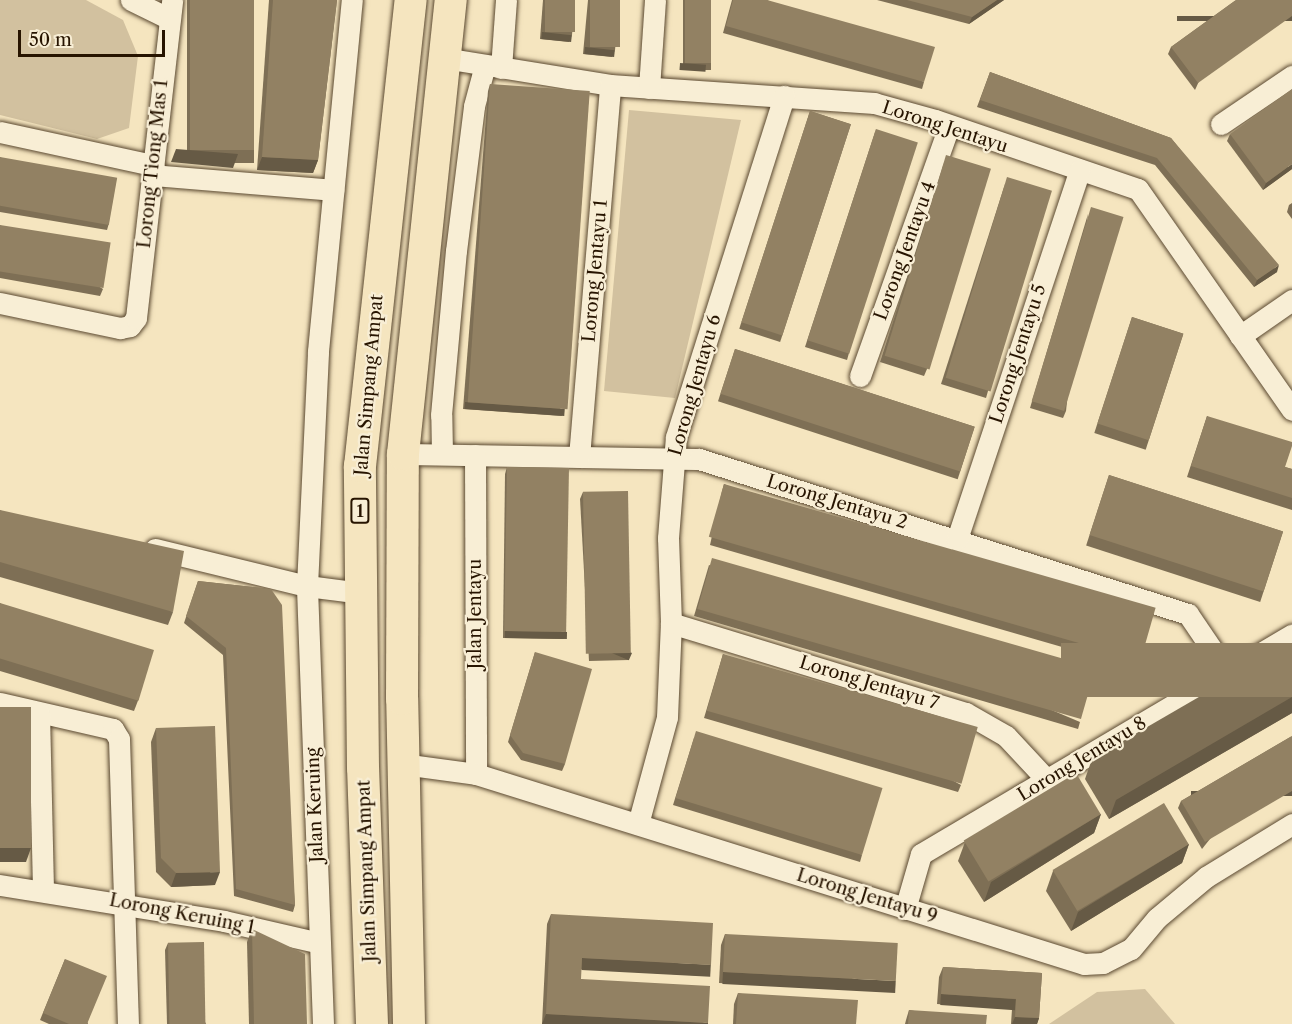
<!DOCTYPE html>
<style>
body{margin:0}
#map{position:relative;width:1292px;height:1024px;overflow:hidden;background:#f5e5bf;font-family:"Libre Caslon Text",serif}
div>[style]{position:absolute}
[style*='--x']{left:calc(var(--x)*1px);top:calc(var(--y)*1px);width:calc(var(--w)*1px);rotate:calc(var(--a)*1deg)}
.green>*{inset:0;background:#d2c19f}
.roads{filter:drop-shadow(0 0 2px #5a4830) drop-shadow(0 0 2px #5a4830)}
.minor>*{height:21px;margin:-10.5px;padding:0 10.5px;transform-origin:10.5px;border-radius:10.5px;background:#f8eed5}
.highway>*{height:32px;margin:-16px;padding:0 16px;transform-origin:16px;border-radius:16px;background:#f5e5bf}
.wall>*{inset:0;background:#7e6f55;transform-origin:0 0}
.shaded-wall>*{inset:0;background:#665a45;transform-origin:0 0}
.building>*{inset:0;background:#928163;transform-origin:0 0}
span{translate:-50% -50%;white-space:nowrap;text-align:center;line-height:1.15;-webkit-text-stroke:4.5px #f8eed5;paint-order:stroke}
.shield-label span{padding:2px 4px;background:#f8eed5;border:2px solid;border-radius:4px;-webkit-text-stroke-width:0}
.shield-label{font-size:16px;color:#271400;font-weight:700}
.street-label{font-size:18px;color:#271400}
.scale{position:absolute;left:18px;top:30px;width:147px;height:27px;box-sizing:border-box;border:3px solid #271400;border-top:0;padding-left:8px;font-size:18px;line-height:21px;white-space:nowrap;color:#271400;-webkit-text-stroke:4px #f8eed5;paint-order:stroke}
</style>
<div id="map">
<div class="green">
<div style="clip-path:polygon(0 0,86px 0,123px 20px,138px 56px,129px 128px,97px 139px,0 115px)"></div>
<div style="clip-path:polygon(629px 110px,741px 120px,675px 398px,604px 391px)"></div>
<div style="clip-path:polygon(1145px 989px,1175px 1024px,1049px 1024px,1097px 992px)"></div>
</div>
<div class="roads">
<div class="minor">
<div style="--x:131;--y:0;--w:43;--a:26"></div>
<div style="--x:444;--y:58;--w:168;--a:9.2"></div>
<div style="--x:610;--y:85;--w:265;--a:3.9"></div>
<div style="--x:874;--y:103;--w:63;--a:15.6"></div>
<div style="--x:935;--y:120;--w:214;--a:18.8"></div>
<div style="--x:1138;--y:189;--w:269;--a:55.1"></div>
<div style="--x:501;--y:68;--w:68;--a:-85.8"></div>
<div style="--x:649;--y:88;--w:88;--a:-86.1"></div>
<div style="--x:1221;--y:124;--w:86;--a:-34.1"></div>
<div style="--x:0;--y:132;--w:157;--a:12.2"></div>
<div style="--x:152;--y:175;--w:182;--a:4.7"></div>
<div style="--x:0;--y:303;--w:123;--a:11.8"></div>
<div style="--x:120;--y:328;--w:10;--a:-11"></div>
<div style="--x:130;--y:326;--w:10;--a:-53"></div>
<div style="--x:136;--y:318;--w:320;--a:-83.5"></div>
<div style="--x:1240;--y:336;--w:63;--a:-34.7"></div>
<div style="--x:860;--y:376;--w:265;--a:-70.4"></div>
<div style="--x:403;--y:454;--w:296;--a:1"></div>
<div style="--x:699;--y:459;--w:513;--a:17.59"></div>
<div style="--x:1188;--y:614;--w:71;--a:55.9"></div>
<div style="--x:442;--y:454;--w:39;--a:-91"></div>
<div style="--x:441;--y:415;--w:165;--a:-84.8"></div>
<div style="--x:456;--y:251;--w:146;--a:-82.9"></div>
<div style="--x:474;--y:106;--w:42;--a:-75"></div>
<div style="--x:475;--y:455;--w:319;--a:89.8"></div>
<div style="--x:579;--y:457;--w:373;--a:-85.2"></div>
<div style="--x:957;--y:539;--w:389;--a:-71.6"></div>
<div style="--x:155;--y:549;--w:156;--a:13.7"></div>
<div style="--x:307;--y:586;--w:54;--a:7.4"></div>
<div style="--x:671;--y:623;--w:308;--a:17"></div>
<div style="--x:966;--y:713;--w:46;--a:29.9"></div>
<div style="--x:1006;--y:736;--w:60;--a:47"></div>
<div style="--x:0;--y:703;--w:116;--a:13"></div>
<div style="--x:113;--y:729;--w:12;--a:59"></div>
<div style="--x:119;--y:739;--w:285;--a:88.2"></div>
<div style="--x:39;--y:713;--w:177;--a:88.7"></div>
<div style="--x:403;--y:764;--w:74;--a:7.8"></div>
<div style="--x:476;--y:774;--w:637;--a:17.35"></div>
<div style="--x:1084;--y:964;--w:19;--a:-3"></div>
<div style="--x:1103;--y:963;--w:31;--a:-27"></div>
<div style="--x:1131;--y:949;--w:40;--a:-50"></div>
<div style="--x:1157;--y:918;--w:64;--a:-39.9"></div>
<div style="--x:1206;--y:877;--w:101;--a:-31.6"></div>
<div style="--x:638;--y:824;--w:111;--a:-74.8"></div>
<div style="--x:667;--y:717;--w:94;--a:-87.6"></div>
<div style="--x:671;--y:623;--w:85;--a:-92"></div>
<div style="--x:668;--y:538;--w:101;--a:-85.5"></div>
<div style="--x:676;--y:437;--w:358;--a:-72.4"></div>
<div style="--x:0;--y:885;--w:227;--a:9.1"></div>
<div style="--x:224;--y:921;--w:98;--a:12.9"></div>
<div style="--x:905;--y:909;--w:57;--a:-73.8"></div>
<div style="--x:921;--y:854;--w:431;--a:-30.6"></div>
<div style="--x:323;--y:1024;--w:438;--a:-92.1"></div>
<div style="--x:307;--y:586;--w:235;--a:-87.3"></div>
<div style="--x:318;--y:351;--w:353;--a:-84.5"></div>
</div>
<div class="highway">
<div style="--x:372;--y:1024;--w:256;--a:-92"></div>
<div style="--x:363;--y:768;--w:302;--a:-90.6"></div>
<div style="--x:360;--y:466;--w:469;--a:-83.8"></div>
<div style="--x:409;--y:1024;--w:325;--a:-91.2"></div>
<div style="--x:402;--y:699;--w:245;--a:-89.8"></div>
<div style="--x:403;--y:454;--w:457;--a:-84"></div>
</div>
</div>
<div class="wall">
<div style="left:187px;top:0;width:67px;height:163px"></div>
<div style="clip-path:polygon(269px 0,337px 0,318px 160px,313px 173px,257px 170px)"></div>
<div style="clip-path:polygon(543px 0,575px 0,572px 35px,569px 42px,540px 39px)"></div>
<div style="clip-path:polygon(588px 0,620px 0,615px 50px,612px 57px,583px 54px)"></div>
<div style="left:683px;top:0;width:28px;height:70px"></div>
<div style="clip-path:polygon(732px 0,767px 0,924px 82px,922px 89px,723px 33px)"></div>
<div style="clip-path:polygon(877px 0,1004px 0,969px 24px)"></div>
<div style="clip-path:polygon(1236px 0,1195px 90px,1168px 54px,1171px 47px)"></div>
<div style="clip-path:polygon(990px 72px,1171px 138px,1277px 272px,1254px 287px,1155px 165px,977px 107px)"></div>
<div style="clip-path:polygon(490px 84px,562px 416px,463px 409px,488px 91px)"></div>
<div style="left:810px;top:111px;width:43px;height:229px;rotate:18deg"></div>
<div style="clip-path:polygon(876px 129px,849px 353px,847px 360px,805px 347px)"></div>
<div style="clip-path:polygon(1230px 134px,1292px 169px,1263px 190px,1227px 141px)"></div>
<div style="clip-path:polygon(0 157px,109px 223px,107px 230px,0 212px)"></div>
<div style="clip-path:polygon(944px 163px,927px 369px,924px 376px,880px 362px)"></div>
<div style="clip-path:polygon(1005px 184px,988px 391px,986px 398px,941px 384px)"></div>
<div style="clip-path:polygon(1292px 203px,1292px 219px,1287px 212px,1289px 205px)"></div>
<div style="clip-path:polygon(1088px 214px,1066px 411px,1063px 418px,1030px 408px)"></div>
<div style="clip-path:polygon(0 225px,103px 289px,100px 296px,0 278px)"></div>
<div style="left:1132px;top:317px;width:54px;height:122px;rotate:18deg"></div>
<div style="left:735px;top:349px;width:252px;height:55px;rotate:18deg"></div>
<div style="clip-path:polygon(1207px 416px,1285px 467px,1292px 469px,1292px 510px,1187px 477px)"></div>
<div style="clip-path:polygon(507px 467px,564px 639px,503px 638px,505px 474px)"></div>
<div style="left:1109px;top:475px;width:183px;height:74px;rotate:18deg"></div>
<div style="clip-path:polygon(724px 484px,1140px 662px,1138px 669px,710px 545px,722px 491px)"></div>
<div style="clip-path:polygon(583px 492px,629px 660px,589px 661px,580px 499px)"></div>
<div style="clip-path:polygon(0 510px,173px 612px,168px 625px,0 577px)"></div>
<div style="clip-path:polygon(709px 565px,1080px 722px,1078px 729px,694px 616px)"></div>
<div style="clip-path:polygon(198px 581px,271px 589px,295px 905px,293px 912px,234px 896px,223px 655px,184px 623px)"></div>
<div style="clip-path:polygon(0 603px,139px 698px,134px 711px,0 671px)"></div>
<div style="clip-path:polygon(1292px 643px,1292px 713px,1109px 819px,1085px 779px,1092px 759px)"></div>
<div style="clip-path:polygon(535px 652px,565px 764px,562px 771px,521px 760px,508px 742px)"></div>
<div style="clip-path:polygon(723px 654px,961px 785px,958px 792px,704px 718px)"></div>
<div style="clip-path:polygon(156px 728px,215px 885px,171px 887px,156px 872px,151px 742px)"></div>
<div style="clip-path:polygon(1292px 736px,1202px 849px,1178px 808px,1181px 801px)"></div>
<div style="clip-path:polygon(694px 738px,862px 855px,860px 862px,673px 805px)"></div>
<div style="clip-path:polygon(1101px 814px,1094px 833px,984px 902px,958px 861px,965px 842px)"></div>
<div style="clip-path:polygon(1189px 844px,1182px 863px,1071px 931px,1046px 891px,1053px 871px)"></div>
<div style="clip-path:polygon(551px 914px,707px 976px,581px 969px,581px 979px,708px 1024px,542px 1024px,547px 924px)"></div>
<div style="clip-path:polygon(252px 929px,307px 1024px,249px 1024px,247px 942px)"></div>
<div style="clip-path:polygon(725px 934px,892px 992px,719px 983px,721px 945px)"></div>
<div style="clip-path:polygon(168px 943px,206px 1024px,167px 1024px,165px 950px)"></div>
<div style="clip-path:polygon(65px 959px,88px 1024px,49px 1024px,40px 1020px)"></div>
<div style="clip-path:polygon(943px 967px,1042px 973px,1039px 1018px,1037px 1024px,1011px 1024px,1012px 1009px,937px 1004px,939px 977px)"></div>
<div style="clip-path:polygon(738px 993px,856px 1024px,733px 1024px,734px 1004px)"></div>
<div style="clip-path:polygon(909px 1010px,986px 1024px,905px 1024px,906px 1020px)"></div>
</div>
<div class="shaded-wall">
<div style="clip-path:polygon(997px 0,1004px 0,969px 24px,972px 17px)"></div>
<div style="left:1292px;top:16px;width:5px;height:115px;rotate:90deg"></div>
<div style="left:542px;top:32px;width:30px;height:7px;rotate:6deg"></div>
<div style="left:585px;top:47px;width:30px;height:7px;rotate:6deg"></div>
<div style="left:680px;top:63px;width:26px;height:7px;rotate:4deg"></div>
<div style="clip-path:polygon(176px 149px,238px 154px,233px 168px,171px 162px)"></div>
<div style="clip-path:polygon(262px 157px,318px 160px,313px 173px,257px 170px)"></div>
<div style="clip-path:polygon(1292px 164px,1292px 169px,1263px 190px,1266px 183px)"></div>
<div style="clip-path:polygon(1279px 265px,1277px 272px,1254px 287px,1257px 280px)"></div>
<div style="left:465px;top:402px;width:100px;height:7px;rotate:4deg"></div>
<div style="left:505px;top:631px;width:62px;height:7px;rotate:1deg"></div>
<div style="left:632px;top:653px;width:8px;height:41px;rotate:113deg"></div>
<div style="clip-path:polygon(1292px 697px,1292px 713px,1109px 819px,1116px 800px)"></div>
<div style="left:1292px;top:791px;width:5px;height:101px;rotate:90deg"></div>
<div style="clip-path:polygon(1101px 814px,1094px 833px,984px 902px,991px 882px)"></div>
<div style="clip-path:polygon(1189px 844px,1182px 863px,1071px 931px,1078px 912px)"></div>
<div style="clip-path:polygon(0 848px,31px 848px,26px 862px,0 862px)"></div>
<div style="clip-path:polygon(220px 872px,215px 885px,171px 887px,176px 873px)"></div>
<div style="left:582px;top:958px;width:129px;height:12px;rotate:3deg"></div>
<div style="left:723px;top:972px;width:173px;height:12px;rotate:3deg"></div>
<div style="left:941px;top:994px;width:75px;height:11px;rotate:4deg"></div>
<div style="clip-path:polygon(546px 1014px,708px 1023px,708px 1024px,542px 1024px)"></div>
<div style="clip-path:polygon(1015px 1017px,1039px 1018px,1037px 1024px,1012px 1024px)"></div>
</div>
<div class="building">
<div style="left:190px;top:0;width:64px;height:150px"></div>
<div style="clip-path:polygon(273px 0,337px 0,318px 160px,262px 157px)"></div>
<div style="left:545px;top:0;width:30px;height:32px"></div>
<div style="left:590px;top:0;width:30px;height:47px"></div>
<div style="left:685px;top:0;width:26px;height:63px"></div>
<div style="clip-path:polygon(733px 0,767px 0,935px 47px,924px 82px,726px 26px)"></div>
<div style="clip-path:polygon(907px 0,997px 0,972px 17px)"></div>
<div style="clip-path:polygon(1236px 0,1292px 0,1292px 16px,1198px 83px,1171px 47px)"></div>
<div style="clip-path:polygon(990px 72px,1171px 138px,1279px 265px,1257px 280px,1157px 158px,980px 100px)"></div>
<div style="left:490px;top:84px;width:100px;height:319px;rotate:4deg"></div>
<div style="clip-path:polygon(1292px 89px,1292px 164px,1266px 183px,1230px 134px)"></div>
<div style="left:810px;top:111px;width:43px;height:222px;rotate:18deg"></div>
<div style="left:876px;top:129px;width:44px;height:222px;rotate:18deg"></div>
<div style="left:946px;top:155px;width:47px;height:210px;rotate:17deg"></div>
<div style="left:0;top:157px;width:119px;height:48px;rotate:10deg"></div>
<div style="left:1007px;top:177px;width:47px;height:210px;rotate:17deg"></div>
<div style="left:1091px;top:207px;width:34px;height:203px;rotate:17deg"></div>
<div style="left:0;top:225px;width:112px;height:46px;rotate:9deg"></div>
<div style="left:1132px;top:317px;width:54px;height:112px;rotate:18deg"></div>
<div style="left:735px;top:349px;width:252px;height:47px;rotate:18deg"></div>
<div style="clip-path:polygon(1207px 416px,1292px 442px,1292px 446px,1285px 467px,1292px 469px,1292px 498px,1191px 466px)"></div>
<div style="left:507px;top:467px;width:62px;height:164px;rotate:1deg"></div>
<div style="left:1109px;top:475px;width:183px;height:63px;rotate:18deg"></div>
<div style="left:724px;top:484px;width:449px;height:55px;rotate:16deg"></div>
<div style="left:628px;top:491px;width:162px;height:45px;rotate:89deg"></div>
<div style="clip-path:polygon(0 510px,184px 551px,173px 612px,0 562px)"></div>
<div style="left:712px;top:558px;width:399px;height:53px;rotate:16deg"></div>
<div style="clip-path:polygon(198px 581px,271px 589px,282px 605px,295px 905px,236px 889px,226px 648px,186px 616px)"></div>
<div style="left:0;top:603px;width:161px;height:53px;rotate:17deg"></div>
<div style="left:1292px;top:643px;width:54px;height:231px;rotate:90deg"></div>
<div style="clip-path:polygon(535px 652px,592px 669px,565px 764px,523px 753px,510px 735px)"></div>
<div style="left:723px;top:654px;width:265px;height:59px;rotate:16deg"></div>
<div style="left:0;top:707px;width:31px;height:141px"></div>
<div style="clip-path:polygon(215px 726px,220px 872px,176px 873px,161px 858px,156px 728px)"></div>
<div style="left:696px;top:731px;width:195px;height:70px;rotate:17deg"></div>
<div style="clip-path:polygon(1292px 736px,1292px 791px,1205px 842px,1181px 801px)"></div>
<div style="left:1076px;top:773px;width:48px;height:131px;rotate:59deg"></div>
<div style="left:1164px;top:803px;width:48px;height:130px;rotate:59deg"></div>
<div style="clip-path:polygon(551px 914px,713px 923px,711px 965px,582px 958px,581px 979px,710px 986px,708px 1023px,546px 1014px)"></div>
<div style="clip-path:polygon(252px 929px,305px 954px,307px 1024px,254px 1024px)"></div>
<div style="left:725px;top:934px;width:173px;height:38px;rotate:3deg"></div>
<div style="left:204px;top:942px;width:82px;height:36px;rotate:89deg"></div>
<div style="clip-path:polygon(65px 959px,107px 976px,87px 1024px,69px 1024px,43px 1013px)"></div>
<div style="clip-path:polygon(943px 967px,1042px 973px,1039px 1018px,1015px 1017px,1016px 999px,941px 994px)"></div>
<div style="clip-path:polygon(738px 993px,858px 1000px,856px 1024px,736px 1024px)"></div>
<div style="clip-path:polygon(909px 1010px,987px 1015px,986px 1024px,908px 1024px)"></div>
</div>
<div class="shield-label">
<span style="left:360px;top:511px">1</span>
</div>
<div class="street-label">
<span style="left:945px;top:127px;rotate:18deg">Lorong Jentayu</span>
<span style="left:153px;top:164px;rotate:-84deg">Lorong Tiong Mas 1</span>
<span style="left:905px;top:251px;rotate:-70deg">Lorong Jentayu 4</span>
<span style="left:595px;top:271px;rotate:-85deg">Lorong Jentayu 1</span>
<span style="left:1018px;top:354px;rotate:-72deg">Lorong Jentayu 5</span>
<span style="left:369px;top:385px;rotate:-85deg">Jalan Simpang Ampat</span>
<span style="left:695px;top:385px;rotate:-74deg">Lorong Jentayu 6</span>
<span style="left:837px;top:502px;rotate:17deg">Lorong Jentayu 2</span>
<span style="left:475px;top:614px;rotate:-90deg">Jalan Jentayu</span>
<span style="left:869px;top:683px;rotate:17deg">Lorong Jentayu 7</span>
<span style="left:1082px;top:759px;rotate:-31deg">Lorong Jentayu 8</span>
<span style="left:315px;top:805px;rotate:-92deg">Jalan Keruing</span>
<span style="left:367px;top:871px;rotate:-92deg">Jalan Simpang Ampat</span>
<span style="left:867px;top:896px;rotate:17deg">Lorong Jentayu 9</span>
<span style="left:182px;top:914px;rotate:11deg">Lorong Keruing 1</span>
</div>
<div class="scale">50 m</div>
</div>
